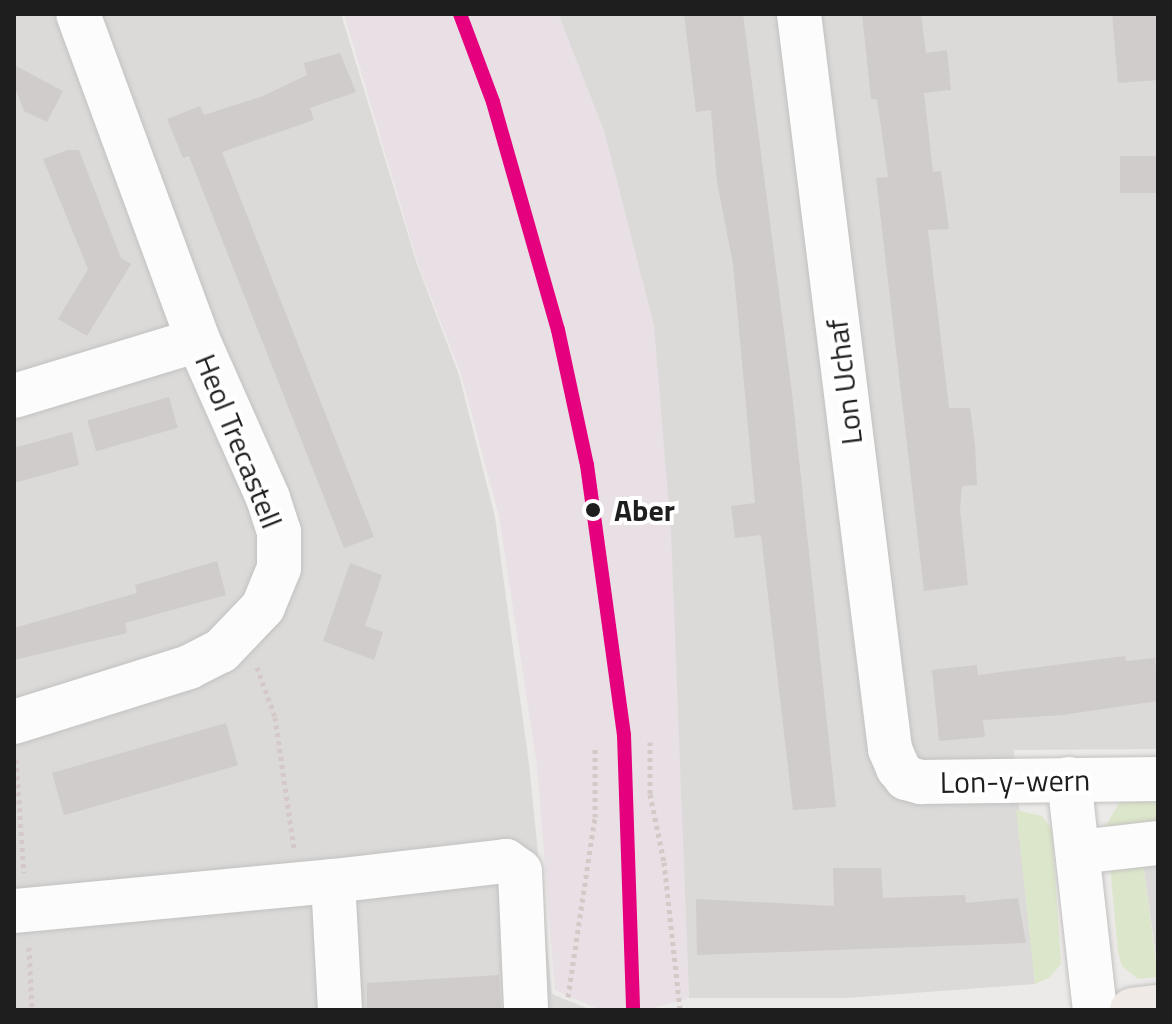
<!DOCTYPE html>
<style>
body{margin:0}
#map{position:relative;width:1172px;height:1024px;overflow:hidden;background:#eceae8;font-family:"Titillium Web",sans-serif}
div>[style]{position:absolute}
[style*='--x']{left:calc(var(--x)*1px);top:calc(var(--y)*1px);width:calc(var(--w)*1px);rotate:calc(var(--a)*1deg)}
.residential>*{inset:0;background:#dbdad9}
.industrial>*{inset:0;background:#e9e0e6}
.grass>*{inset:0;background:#dce6ca}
.building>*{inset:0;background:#cfcccb;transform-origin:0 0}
.path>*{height:5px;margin-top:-2.5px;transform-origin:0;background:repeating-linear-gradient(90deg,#d5c9c8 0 4px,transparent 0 8px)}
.roads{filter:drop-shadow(0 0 2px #c2c1c0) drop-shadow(0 0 2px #c2c1c0)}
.minor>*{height:44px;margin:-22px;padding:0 22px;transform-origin:22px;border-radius:22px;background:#fcfcfc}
.major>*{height:44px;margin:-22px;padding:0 22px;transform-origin:22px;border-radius:22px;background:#efeae5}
.rail-1>*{height:14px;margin:-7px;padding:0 7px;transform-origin:7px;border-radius:7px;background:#e5007d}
.dots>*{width:22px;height:22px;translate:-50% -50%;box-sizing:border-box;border:4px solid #fff;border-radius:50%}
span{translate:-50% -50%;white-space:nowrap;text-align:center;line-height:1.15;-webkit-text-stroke:8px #fff;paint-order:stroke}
.street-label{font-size:30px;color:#1e1e1e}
.stop-label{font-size:30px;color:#1e1e1e;font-weight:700}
.left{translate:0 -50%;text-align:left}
.frame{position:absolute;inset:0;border:16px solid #1e1e1e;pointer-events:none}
</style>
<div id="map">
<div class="residential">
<div style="clip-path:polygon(14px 14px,341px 14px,417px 264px,459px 375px,495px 517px,529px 764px,552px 994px,591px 1010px,14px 1010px)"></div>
<div style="clip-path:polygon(558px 14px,1158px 14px,1158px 749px,1014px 750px,1035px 984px,846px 998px,689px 998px,668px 496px,605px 134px)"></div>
<div style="clip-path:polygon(1158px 853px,1158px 971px,1142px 855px)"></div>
</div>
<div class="industrial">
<div style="clip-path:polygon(344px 14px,558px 14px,605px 134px,654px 326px,671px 532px,689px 998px,646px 1010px,600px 1010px,555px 990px,537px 766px,499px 516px,461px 374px,418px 264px)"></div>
</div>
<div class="grass">
<div style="clip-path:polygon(1158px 796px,1158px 833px,1107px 838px,1106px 825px,1121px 800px)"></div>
<div style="clip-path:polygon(1016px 810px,1042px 816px,1052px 830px,1061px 964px,1049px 978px,1035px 984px)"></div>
<div style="clip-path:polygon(1142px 855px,1158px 977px,1138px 979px,1122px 966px,1118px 952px,1109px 856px)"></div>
</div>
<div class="building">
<div style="clip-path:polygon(684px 14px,743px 14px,792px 393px,836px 807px,793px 810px,761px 535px,735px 538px,731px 506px,755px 503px,733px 264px,717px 182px,711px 110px,696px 112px)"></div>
<div style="clip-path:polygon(862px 14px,921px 14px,926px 53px,947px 50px,951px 90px,924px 93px,933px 172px,941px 171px,949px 229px,928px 230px,949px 408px,970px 408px,975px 445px,977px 485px,962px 486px,960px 509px,968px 585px,924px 591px,876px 178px,888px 177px,877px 99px,871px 99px)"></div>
<div style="clip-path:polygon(1112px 14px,1158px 14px,1158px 80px,1118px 83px)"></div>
<div style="clip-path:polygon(340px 53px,356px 92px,310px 108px,314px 120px,222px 152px,374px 537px,344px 548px,189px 156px,183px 158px,167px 119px,200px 106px,204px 115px,263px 96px,307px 75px,304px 63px)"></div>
<div style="clip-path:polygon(14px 65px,63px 91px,47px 122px,24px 111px,14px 85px)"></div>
<div style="clip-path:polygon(68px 150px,79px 150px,121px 258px,131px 264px,87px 336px,58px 319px,88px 269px,43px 159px)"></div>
<div style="left:1158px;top:156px;width:37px;height:38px;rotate:90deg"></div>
<div style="left:169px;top:397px;width:32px;height:85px;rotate:74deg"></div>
<div style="clip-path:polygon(72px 432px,79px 465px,14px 483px,14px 448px)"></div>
<div style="clip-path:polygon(217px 561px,226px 595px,125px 623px,127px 633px,14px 660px,14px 628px,137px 593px,135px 585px)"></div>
<div style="clip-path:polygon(350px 563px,382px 575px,365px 626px,383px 632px,374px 660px,323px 641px)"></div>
<div style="clip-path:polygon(1125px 656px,1126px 661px,1155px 658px,1158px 701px,1062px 715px,983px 720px,985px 737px,939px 741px,932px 670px,977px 665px,978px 675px)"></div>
<div style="left:226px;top:723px;width:44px;height:181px;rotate:74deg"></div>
<div style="clip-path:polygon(833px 868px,881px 868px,883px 898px,965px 895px,966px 903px,1018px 898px,1026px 943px,697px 955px,696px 899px,834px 906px)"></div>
<div style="clip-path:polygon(499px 975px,501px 1010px,367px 1010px,367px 983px)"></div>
</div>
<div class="path">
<div style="--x:257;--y:667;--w:53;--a:70.2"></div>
<div style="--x:275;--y:717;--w:133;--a:81.8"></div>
<div style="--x:650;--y:742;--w:52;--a:90"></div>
<div style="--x:650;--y:794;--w:69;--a:78.4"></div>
<div style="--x:664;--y:862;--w:149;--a:83.8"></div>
<div style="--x:16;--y:760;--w:113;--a:86"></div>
<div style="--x:29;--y:947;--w:63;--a:87.3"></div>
<div style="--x:568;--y:997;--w:182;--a:-81.5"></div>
<div style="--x:595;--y:817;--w:69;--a:-90"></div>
</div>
<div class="roads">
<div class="minor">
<div style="--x:799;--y:14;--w:741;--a:82.94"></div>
<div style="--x:890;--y:749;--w:21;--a:67"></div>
<div style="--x:898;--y:768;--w:13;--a:51"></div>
<div style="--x:906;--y:778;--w:16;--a:15"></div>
<div style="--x:921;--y:782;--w:237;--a:-0.7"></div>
<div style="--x:14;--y:396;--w:192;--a:-16.9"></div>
<div style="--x:14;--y:722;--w:183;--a:-17.4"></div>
<div style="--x:189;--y:667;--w:36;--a:-27"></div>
<div style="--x:221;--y:651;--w:61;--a:-46.3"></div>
<div style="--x:263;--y:607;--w:42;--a:-67.7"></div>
<div style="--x:279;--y:568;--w:36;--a:-90"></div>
<div style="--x:279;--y:532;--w:36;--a:-108"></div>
<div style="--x:268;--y:498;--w:173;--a:-113.9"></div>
<div style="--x:198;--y:340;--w:347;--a:-110.2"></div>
<div style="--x:1069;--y:779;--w:232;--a:83.6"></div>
<div style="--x:1079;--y:852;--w:80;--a:-6.5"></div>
<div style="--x:14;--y:911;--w:320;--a:-5.4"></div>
<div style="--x:340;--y:1010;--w:129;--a:-93.1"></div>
<div style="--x:333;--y:881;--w:174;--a:-6.6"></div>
<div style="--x:506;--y:861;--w:17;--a:36"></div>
<div style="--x:520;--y:871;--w:139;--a:87.5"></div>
</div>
<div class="major">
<div style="--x:1132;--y:1010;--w:26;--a:-7"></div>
</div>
</div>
<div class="rail-1">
<div style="--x:460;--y:14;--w:94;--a:69.4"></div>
<div style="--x:493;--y:102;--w:237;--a:74.1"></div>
<div style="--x:558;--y:330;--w:138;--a:77.9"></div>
<div style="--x:587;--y:465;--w:273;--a:82.2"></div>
<div style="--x:624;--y:735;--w:275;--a:88.1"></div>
</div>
<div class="dots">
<div style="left:593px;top:510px;background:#1e1e1e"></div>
</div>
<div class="street-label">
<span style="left:844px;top:382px;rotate:-97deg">Lon Uchaf</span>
<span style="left:239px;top:441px;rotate:68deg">Heol Trecastell</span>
<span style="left:1015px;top:781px;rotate:-1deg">Lon-y-wern</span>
</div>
<div class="stop-label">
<span class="left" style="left:614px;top:510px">Aber</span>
</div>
<div class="frame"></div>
</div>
